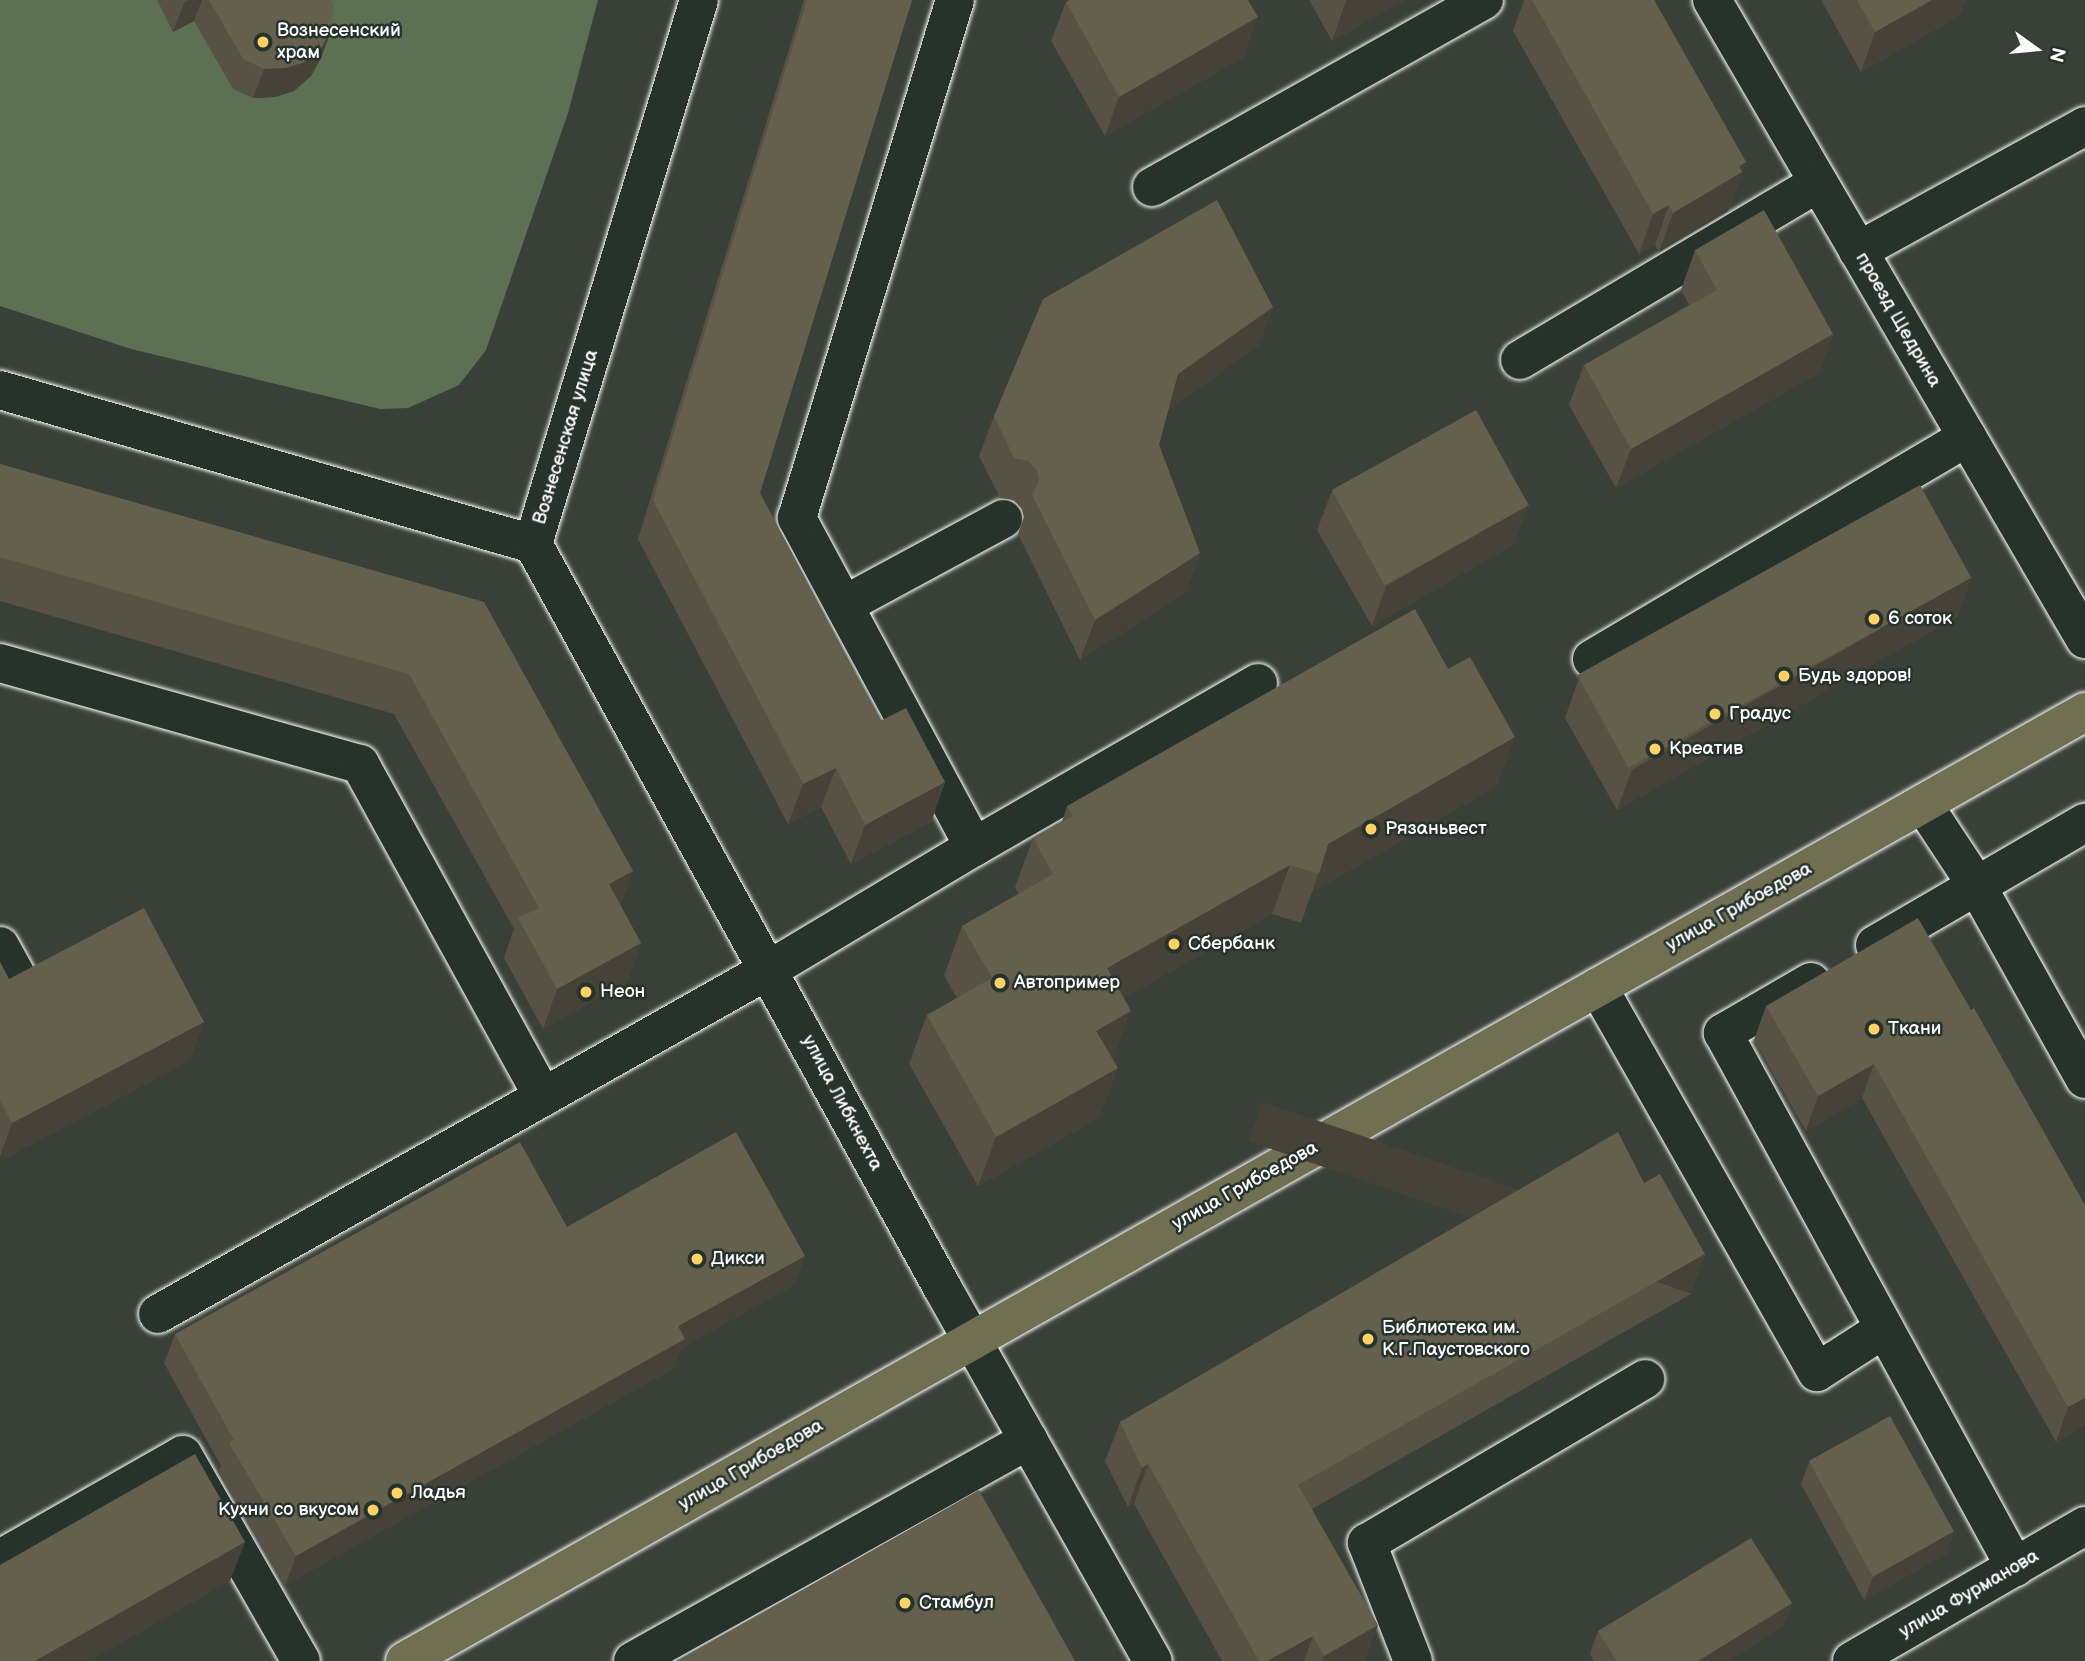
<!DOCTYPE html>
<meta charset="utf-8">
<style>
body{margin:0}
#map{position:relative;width:2085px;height:1661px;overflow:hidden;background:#394037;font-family:"Balsamiq Sans",sans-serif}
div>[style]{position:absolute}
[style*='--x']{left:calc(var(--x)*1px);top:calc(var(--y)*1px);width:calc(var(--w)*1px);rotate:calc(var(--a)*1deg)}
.green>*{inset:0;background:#5c7154}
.roads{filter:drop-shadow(0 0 2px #fff) drop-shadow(0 0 2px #fff)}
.minor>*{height:38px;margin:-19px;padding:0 19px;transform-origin:19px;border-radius:19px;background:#26332d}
.major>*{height:38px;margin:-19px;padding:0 19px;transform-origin:19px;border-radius:19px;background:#716f52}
.wall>*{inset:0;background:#575243}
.shaded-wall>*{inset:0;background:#474237;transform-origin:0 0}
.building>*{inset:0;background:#655f4e;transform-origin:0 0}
.dots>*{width:19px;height:19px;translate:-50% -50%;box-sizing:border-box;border:4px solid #26332d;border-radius:50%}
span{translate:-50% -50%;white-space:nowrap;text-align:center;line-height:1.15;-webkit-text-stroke:5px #26332d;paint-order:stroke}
.poi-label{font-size:19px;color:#fff}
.left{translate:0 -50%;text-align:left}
.right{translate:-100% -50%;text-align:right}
.street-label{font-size:19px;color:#fff}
.north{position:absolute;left:2001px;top:14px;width:70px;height:70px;-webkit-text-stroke:5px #26332d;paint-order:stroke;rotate:105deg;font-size:19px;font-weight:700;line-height:28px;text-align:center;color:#fff}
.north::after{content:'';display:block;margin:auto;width:24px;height:32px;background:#fff;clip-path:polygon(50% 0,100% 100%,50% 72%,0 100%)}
</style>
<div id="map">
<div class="green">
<div style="clip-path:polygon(0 0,598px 0,568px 113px,486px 350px,459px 385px,408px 408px,380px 409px,131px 349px,0 306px)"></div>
</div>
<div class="roads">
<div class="minor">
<div style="--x:1712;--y:0;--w:740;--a:59.73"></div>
<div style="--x:1152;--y:187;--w:381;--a:-29.4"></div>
<div style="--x:1858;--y:251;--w:259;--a:-28.8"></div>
<div style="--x:1520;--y:360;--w:347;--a:-30.7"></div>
<div style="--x:0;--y:390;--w:555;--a:16.12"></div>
<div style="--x:533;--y:544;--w:569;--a:-73.03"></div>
<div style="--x:533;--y:544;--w:848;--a:61.17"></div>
<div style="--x:942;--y:1287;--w:429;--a:60.6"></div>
<div style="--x:844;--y:605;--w:181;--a:-28.4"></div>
<div style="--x:1592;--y:659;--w:436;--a:-30.6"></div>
<div style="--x:0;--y:663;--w:374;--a:15.7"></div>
<div style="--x:360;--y:764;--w:380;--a:61.2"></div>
<div style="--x:1923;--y:804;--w:98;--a:56.6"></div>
<div style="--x:1977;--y:886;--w:221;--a:60.8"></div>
<div style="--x:974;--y:847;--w:328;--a:-30"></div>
<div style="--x:1875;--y:945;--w:243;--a:-30.2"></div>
<div style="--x:0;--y:946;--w:31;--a:61"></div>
<div style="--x:1811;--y:982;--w:102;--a:149.9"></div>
<div style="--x:1723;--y:1033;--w:609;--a:61.33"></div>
<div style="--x:1598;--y:987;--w:443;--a:60.4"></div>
<div style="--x:1817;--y:1372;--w:80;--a:-32.7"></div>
<div style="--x:158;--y:1314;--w:703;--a:-29.41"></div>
<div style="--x:770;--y:969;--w:238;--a:-30.9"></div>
<div style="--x:974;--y:847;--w:374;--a:-118.3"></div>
<div style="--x:797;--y:518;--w:542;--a:-73.04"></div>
<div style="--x:0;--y:1559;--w:210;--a:-29.6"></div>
<div style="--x:183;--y:1455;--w:237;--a:60.2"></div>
<div style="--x:633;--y:1661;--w:453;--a:-29.2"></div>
<div style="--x:1413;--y:1661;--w:127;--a:-111.3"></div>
<div style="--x:1367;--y:1543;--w:323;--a:-30.5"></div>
<div style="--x:1852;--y:1661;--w:269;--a:-30.1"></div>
</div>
<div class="major">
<div style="--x:405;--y:1661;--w:1930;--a:-29.46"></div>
</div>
</div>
<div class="wall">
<div style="clip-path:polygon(157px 0,331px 0,332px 28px,321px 58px,311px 76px,294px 91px,275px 97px,253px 98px,233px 89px,194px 21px,173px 32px)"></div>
<div style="clip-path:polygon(804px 0,912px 0,760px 493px,880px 721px,945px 782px,931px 822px,851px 864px,821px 807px,788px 824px,638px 539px)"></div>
<div style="clip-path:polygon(1309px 0,1404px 0,1332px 41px)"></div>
<div style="clip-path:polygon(1524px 0,1654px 0,1746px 162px,1728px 211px,1659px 252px,1655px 245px,1639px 254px,1513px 31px)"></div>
<div style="clip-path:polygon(1821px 0,1965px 0,1959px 16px,1861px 72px)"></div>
<div style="clip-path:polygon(1066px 2px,1244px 57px,1105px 136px,1051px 41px)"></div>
<div style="clip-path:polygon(1695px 250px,1833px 334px,1819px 373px,1616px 488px,1569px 405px,1584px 365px,1689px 305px,1681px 290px)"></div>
<div style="clip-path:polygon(1273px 307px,1258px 346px,1168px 410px,1159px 445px,1200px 553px,1186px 592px,1080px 660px,1018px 534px,1024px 517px,1022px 509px,1014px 500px,1000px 498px,979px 456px,994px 416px)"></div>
<div style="clip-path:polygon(0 464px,484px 602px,633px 871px,620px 906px,641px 943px,627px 982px,543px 1029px,504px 958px,514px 929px,394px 714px,0 601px)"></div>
<div style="clip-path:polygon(1332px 491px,1514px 544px,1372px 626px,1317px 530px)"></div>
<div style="clip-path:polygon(1958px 616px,1617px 810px,1565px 718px,1579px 678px)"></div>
<div style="clip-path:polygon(1497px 786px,1312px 892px,1301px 923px,1272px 914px,1124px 998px,1113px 1060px,1100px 1117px,978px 1186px,909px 1064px,927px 1015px,957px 998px,944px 976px,962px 926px,1019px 894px,1015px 887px,1033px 838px,1062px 822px,1067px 806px)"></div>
<div style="clip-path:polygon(0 962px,9px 979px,204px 1022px,189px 1061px,0 1161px)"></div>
<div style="clip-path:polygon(1766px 1006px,1971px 1010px,2085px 1425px,2056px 1442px,1862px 1098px,1806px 1131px,1754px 1040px)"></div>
<div style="clip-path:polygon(1644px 1183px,1705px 1254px,1691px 1294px,1312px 1509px,1365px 1661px,1222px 1661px,1134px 1504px,1128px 1507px,1105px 1461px,1120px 1422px)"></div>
<div style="clip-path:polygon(567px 1227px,805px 1256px,794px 1285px,681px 1348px,674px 1368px,285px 1585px,218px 1472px,221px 1466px,164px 1363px,175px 1334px)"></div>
<div style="clip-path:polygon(1809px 1462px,1946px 1554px,1864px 1600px,1801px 1484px)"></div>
<div style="clip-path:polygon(1792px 1603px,1783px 1626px,1727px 1661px,1594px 1661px,1590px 1654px,1598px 1631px)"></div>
</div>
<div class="shaded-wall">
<div style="clip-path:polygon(189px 0,202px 0,194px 21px,173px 32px,184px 3px)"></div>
<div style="clip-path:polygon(1349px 0,1404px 0,1332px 41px,1346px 1px)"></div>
<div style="clip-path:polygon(1932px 0,1965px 0,1959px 16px,1861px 72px,1875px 32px)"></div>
<div style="clip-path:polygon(1258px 17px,1244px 57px,1105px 136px,1119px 97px)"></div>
<div style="clip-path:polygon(332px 28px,321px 58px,311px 76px,294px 91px,275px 97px,253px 98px,264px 69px)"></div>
<div style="clip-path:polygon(1746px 162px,1728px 211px,1659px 252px,1673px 213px)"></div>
<div style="clip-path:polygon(1669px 205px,1655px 245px,1639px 254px,1653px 214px)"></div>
<div style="clip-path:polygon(1273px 307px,1258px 346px,1164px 414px,1178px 374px)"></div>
<div style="clip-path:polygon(1833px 334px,1819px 373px,1616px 488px,1631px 449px)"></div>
<div style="clip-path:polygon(1529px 505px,1514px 544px,1372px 626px,1386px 586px)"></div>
<div style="clip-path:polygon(1200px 553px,1186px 592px,1080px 660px,1095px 620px)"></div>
<div style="clip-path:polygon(1972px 577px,1958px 616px,1617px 810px,1632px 770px)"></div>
<div style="clip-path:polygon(1515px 737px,1497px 786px,1312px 892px,1328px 844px)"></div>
<div style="clip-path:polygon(836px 768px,821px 807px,788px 824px,803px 784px)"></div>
<div style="clip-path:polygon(945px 782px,931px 822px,851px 864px,865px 825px)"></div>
<div style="clip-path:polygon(1290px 865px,1272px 914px,1089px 1018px,1107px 968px)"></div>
<div style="clip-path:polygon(633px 871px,618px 911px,609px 884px)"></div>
<div style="clip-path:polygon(641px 943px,627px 982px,543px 1029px,557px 989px)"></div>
<div style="clip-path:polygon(1131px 1011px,1113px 1060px,1096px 1031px)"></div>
<div style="clip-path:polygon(204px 1022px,189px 1061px,0 1161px,0 1157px,12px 1123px)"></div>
<div style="clip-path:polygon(1874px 1064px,1862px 1098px,1806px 1131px,1818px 1096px)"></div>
<div style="clip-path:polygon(1118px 1068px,1100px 1117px,978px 1186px,996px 1137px)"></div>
<div style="left:1705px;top:1254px;width:42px;height:468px;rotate:109deg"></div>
<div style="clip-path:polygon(805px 1256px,794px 1285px,681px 1348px,674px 1368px,285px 1585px,296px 1556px,678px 1326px)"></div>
<div style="clip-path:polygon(2085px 1398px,2085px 1425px,2056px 1442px,2068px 1407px)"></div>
<div style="clip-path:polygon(1148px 1464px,1134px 1504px,1128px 1507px,1142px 1468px)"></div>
<div style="clip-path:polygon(1955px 1531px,1946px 1554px,1864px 1600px,1873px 1577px)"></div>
<div style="clip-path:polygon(245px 1542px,230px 1581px,90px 1661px,35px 1661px)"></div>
<div style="clip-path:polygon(1792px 1603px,1783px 1626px,1727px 1661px,1698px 1661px)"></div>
<div style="clip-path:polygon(1378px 1625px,1365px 1661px,1322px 1661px,1324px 1656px)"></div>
<div style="clip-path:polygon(1313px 1636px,1304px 1661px,1267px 1661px)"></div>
</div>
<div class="building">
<div style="clip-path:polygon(209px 0,331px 0,333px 4px,332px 28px,322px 47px,305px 62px,286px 68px,264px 69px,243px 59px)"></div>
<div style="clip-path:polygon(807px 0,912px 0,760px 493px,880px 721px,906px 708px,945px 782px,865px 825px,836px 768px,803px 784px,653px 500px)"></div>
<div style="clip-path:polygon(1069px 0,1248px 0,1258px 17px,1119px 97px,1066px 2px)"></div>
<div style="clip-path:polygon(1532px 0,1654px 0,1746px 162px,1739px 166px,1742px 172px,1673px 213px,1669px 205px,1653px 214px)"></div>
<div style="clip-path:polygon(1857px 0,1932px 0,1875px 32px)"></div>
<div style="clip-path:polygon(1217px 200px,1273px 307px,1178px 374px,1159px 445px,1200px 553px,1095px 620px,1032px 495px,1039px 481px,1037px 470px,1028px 461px,1014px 458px,994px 416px,1043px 299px)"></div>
<div style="clip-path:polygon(1764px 210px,1833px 334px,1631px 449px,1584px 365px,1717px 290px,1695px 250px)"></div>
<div style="left:1476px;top:410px;width:109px;height:165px;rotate:61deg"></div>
<div style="clip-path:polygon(0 464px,484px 602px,633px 871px,609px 884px,641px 943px,557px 989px,518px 918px,539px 908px,409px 674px,0 557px)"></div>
<div style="left:1920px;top:485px;width:106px;height:392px;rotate:61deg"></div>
<div style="clip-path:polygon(1415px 609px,1448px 669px,1470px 657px,1515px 737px,1328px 844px,1319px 874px,1290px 865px,1107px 968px,1131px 1011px,1096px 1031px,1118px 1068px,996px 1137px,927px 1015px,992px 978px,962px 926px,1053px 874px,1033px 838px,1073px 816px,1067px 806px)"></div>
<div style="clip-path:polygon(144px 908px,204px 1022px,12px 1123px,0 1100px,0 962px,9px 979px)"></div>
<div style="clip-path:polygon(1918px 918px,1971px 1010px,1974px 1008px,2085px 1205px,2085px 1398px,2068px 1407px,1874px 1064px,1818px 1096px,1766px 1006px)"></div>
<div style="clip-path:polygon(736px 1132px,805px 1256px,678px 1326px,685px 1339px,296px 1556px,229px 1443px,234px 1440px,175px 1334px,520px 1142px,567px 1227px)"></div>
<div style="clip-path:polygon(1618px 1132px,1644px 1183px,1660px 1174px,1705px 1254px,1298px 1485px,1378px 1625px,1324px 1656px,1313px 1636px,1267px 1661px,1259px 1661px,1148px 1464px,1142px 1468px,1120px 1422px)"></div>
<div style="left:1890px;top:1416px;width:132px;height:93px;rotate:61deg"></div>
<div style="clip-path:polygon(195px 1454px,245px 1542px,35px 1661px,0 1661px,0 1565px)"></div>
<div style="clip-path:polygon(979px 1490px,1075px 1661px,677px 1661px)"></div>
<div style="clip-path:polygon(1751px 1538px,1792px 1603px,1698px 1661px,1617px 1661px,1598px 1631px)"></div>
</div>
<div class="dots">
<div style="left:263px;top:42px;background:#ffd166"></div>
<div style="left:1874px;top:619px;background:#ffd166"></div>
<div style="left:1784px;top:676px;background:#ffd166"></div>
<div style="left:1715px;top:714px;background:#ffd166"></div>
<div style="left:1655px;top:749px;background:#ffd166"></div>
<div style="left:1371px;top:829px;background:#ffd166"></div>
<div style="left:1174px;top:944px;background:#ffd166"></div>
<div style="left:1000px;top:983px;background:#ffd166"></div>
<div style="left:586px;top:992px;background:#ffd166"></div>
<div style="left:1874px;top:1029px;background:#ffd166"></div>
<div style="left:697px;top:1259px;background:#ffd166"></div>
<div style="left:1368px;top:1339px;background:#ffd166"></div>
<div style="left:397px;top:1493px;background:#ffd166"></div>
<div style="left:373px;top:1510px;background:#ffd166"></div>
<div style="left:905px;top:1603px;background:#ffd166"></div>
</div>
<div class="poi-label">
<span class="left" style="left:277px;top:42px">Вознесенский<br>храм</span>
<span class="left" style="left:1888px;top:619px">6 соток</span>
<span class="left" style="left:1798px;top:676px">Будь здоров!</span>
<span class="left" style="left:1729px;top:714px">Градус</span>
<span class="left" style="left:1669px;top:749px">Креатив</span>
<span class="left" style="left:1385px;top:829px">Рязаньвест</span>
<span class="left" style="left:1188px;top:944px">Сбербанк</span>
<span class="left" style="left:1014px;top:983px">Автопример</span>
<span class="left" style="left:600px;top:992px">Неон</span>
<span class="left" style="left:1888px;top:1029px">Ткани</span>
<span class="left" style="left:711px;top:1259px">Дикси</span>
<span class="left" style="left:1382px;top:1339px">Библиотека им.<br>К.Г.Паустовского</span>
<span class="left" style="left:411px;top:1493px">Ладья</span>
<span class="right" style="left:359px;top:1510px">Кухни со вкусом</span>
<span class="left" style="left:919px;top:1603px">Стамбул</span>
</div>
<div class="street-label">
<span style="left:1898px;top:320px;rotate:60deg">проезд Щедрина</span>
<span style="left:566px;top:437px;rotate:-73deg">Вознесенская улица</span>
<span style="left:1739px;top:907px;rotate:-29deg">улица Грибоедова</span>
<span style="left:842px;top:1103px;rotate:62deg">улица Либкнехта</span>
<span style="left:1245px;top:1186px;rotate:-29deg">улица Грибоедова</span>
<span style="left:751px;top:1465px;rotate:-30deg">улица Грибоедова</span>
<span style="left:1969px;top:1594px;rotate:-30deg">улица Фурманова</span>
</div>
<div class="north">N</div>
</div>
